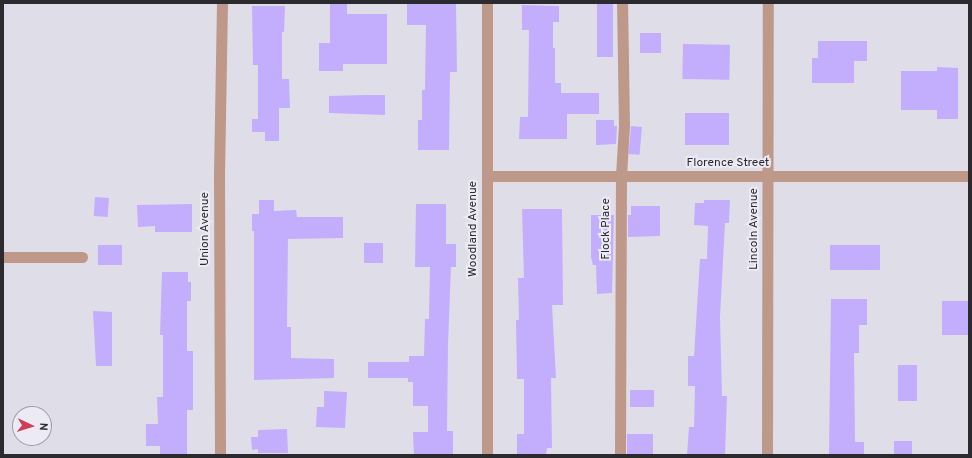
<!DOCTYPE html>
<style>
body{margin:0}
#map{position:relative;width:972px;height:458px;overflow:hidden;background:#dfdde8;font-family:Overpass,sans-serif}
div>[style]{position:absolute}
[style*='--x']{left:calc(var(--x)*1px);top:calc(var(--y)*1px);width:calc(var(--w)*1px);rotate:calc(var(--a)*1deg)}
.building>*{inset:0;background:#c3aefd;transform-origin:0 0}
.minor>*{height:11px;margin:-5.5px;padding:0 5.5px;transform-origin:5.5px;border-radius:5.5px;background:#be9888}
span{translate:-50% -50%;white-space:nowrap;text-align:center;line-height:1.15;-webkit-text-stroke:4px #eceaf5;paint-order:stroke}
.street-label{font-size:12px;color:#2b2a2f}
.frame{position:absolute;inset:0;border:4px solid #2b2a2f;pointer-events:none}
.north{position:absolute;left:12px;top:406px;width:40px;height:40px;box-sizing:border-box;background:#eceaf5;border:1px solid #9f9da6;border-radius:50%;rotate:94deg;font-size:11px;font-weight:700;line-height:16px;text-align:center;color:#2b2a2f}
.north::after{content:'';display:block;margin:auto;width:14px;height:18px;background:#ce3e54;clip-path:polygon(50% 0,100% 100%,50% 72%,0 100%)}
</style>
<div id="map">
<div class="building">
<div style="clip-path:polygon(330px 3px,347px 3px,347px 14px,387px 14px,387px 64px,343px 64px,343px 71px,319px 71px,319px 43px,330px 43px)"></div>
<div style="clip-path:polygon(407px 3px,456px 3px,457px 72px,450px 72px,449px 150px,418px 150px,418px 120px,422px 120px,422px 90px,425px 90px,426px 25px,407px 25px)"></div>
<div style="left:597px;top:3px;width:16px;height:54px"></div>
<div style="clip-path:polygon(522px 5px,559px 6px,559px 22px,553px 22px,553px 48px,555px 48px,555px 83px,561px 83px,561px 93px,599px 93px,599px 114px,567px 114px,567px 139px,519px 139px,520px 117px,528px 117px,529px 30px,522px 30px)"></div>
<div style="clip-path:polygon(252px 6px,285px 6px,284px 32px,282px 32px,282px 79px,289px 79px,290px 108px,279px 108px,279px 141px,265px 141px,265px 132px,252px 132px,252px 119px,258px 119px,258px 65px,253px 65px)"></div>
<div style="left:661px;top:33px;width:20px;height:21px;rotate:90deg"></div>
<div style="clip-path:polygon(818px 41px,867px 41px,867px 61px,854px 61px,854px 83px,812px 83px,812px 58px,818px 58px)"></div>
<div style="left:683px;top:44px;width:47px;height:35px;rotate:1deg"></div>
<div style="clip-path:polygon(937px 67px,958px 68px,958px 119px,937px 119px,937px 110px,901px 110px,901px 71px,937px 71px)"></div>
<div style="clip-path:polygon(366px 95px,385px 95px,385px 115px,329px 113px,329px 96px)"></div>
<div style="left:729px;top:113px;width:32px;height:44px;rotate:90deg"></div>
<div style="clip-path:polygon(596px 120px,614px 120px,614px 126px,617px 126px,616px 144px,596px 145px)"></div>
<div style="left:631px;top:126px;width:11px;height:28px;rotate:5deg"></div>
<div style="left:95px;top:197px;width:14px;height:19px;rotate:4deg"></div>
<div style="clip-path:polygon(259px 200px,274px 200px,274px 211px,296px 210px,297px 217px,343px 217px,343px 238px,288px 239px,287px 327px,291px 327px,291px 358px,334px 359px,334px 378px,254px 380px,254px 231px,252px 231px,252px 214px,259px 214px)"></div>
<div style="clip-path:polygon(704px 200px,730px 200px,729px 223px,725px 223px,720px 317px,722px 396px,727px 396px,725px 455px,687px 454px,689px 427px,694px 427px,695px 386px,688px 386px,688px 356px,694px 356px,700px 259px,707px 259px,708px 226px,694px 225px,695px 203px,704px 203px)"></div>
<div style="clip-path:polygon(192px 204px,192px 232px,155px 232px,155px 226px,138px 227px,137px 205px)"></div>
<div style="clip-path:polygon(416px 204px,446px 204px,446px 244px,456px 244px,456px 267px,451px 267px,448px 344px,447px 431px,453px 431px,453px 455px,414px 455px,413px 432px,428px 432px,428px 406px,413px 406px,413px 382px,408px 382px,408px 378px,368px 378px,368px 362px,409px 362px,409px 356px,424px 356px,425px 319px,429px 319px,430px 267px,415px 267px)"></div>
<div style="clip-path:polygon(631px 206px,660px 206px,660px 236px,628px 237px,628px 215px,631px 215px)"></div>
<div style="clip-path:polygon(522px 209px,562px 209px,563px 305px,552px 305px,556px 378px,551px 378px,552px 448px,547px 448px,546px 455px,517px 455px,517px 434px,524px 434px,524px 379px,517px 379px,516px 320px,519px 320px,518px 278px,524px 278px)"></div>
<div style="clip-path:polygon(591px 215px,614px 215px,612px 293px,597px 294px,596px 265px,593px 265px,591px 257px)"></div>
<div style="left:364px;top:243px;width:19px;height:20px"></div>
<div style="left:98px;top:245px;width:24px;height:20px"></div>
<div style="left:830px;top:245px;width:50px;height:25px"></div>
<div style="clip-path:polygon(162px 272px,188px 272px,188px 282px,191px 282px,191px 301px,187px 301px,187px 351px,193px 351px,193px 410px,187px 410px,187px 455px,160px 455px,160px 446px,146px 446px,146px 424px,158px 424px,157px 397px,163px 397px,163px 335px,160px 335px)"></div>
<div style="clip-path:polygon(831px 299px,867px 299px,867px 325px,859px 325px,859px 353px,854px 353px,855px 442px,864px 442px,864px 455px,829px 455px)"></div>
<div style="left:942px;top:301px;width:27px;height:34px"></div>
<div style="clip-path:polygon(93px 311px,112px 312px,112px 366px,96px 366px)"></div>
<div style="left:898px;top:365px;width:19px;height:36px"></div>
<div style="left:654px;top:390px;width:17px;height:24px;rotate:90deg"></div>
<div style="clip-path:polygon(324px 391px,347px 392px,345px 428px,316px 427px,317px 407px,324px 407px)"></div>
<div style="clip-path:polygon(287px 429px,288px 453px,258px 453px,258px 449px,252px 450px,251px 437px,258px 437px,258px 430px)"></div>
<div style="left:627px;top:434px;width:26px;height:21px"></div>
<div style="left:894px;top:441px;width:18px;height:14px"></div>
</div>
<div class="minor">
<div style="--x:487;--y:176;--w:482;--a:0"></div>
<div style="--x:3;--y:257;--w:79;--a:0"></div>
<div style="--x:220;--y:455;--w:280;--a:-90.2"></div>
<div style="--x:219;--y:175;--w:172;--a:-89"></div>
<div style="--x:487;--y:455;--w:452;--a:-90"></div>
<div style="--x:620;--y:455;--w:279;--a:-89.8"></div>
<div style="--x:621;--y:176;--w:50;--a:-86.6"></div>
<div style="--x:624;--y:126;--w:123;--a:-90.9"></div>
<div style="--x:767;--y:455;--w:452;--a:-89.9"></div>
</div>
<div class="street-label">
<span style="left:728px;top:164px">Florence Street</span>
<span style="left:206px;top:229px;rotate:-90deg">Union Avenue</span>
<span style="left:474px;top:229px;rotate:-90deg">Woodland Avenue</span>
<span style="left:607px;top:229px;rotate:-90deg">Flock Place</span>
<span style="left:755px;top:229px;rotate:-90deg">Lincoln Avenue</span>
</div>
<div class="frame"></div>
<div class="north">N</div>
</div>
